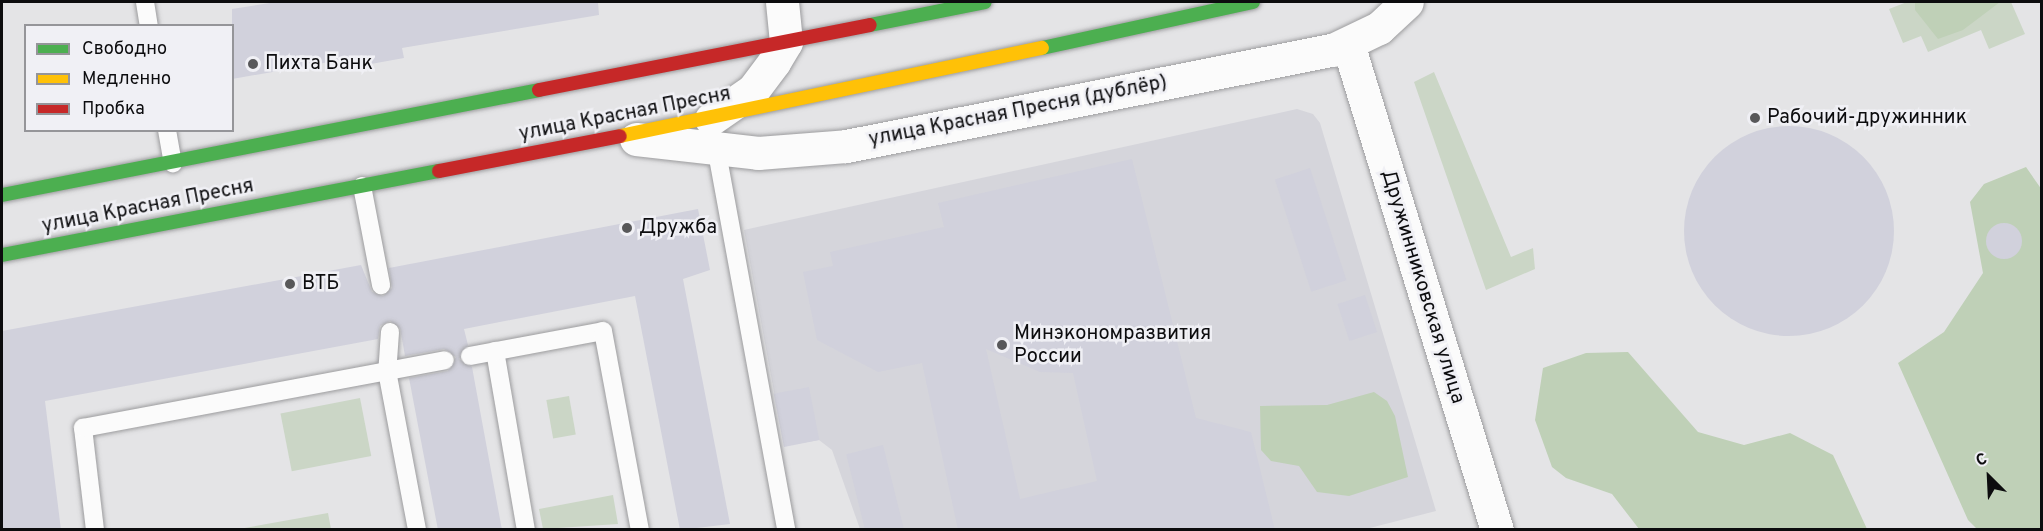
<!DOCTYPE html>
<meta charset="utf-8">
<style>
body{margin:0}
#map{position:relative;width:2043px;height:531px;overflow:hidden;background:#e4e4e6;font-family:Overpass,sans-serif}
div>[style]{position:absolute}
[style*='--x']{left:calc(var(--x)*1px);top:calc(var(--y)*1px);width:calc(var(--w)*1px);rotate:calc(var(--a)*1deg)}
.built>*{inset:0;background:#d5d5db}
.green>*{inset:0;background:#cbd6c6;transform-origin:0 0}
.forest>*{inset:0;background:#bfd0b7}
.building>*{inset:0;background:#d1d1dc;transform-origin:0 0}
.round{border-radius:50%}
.roads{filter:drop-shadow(0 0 2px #9c9c9e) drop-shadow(0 0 2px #9c9c9e)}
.lane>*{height:18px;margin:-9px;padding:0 9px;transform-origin:9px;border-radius:9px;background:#fbfbfb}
.street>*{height:33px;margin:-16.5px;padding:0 16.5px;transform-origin:16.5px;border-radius:16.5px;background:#fbfbfb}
.fast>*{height:14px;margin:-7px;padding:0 7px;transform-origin:7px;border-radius:7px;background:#4caf50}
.slow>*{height:14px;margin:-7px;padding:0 7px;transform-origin:7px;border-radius:7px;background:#ffc107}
.jam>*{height:14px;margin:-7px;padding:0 7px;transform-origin:7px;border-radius:7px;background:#c62828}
.dots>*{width:16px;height:16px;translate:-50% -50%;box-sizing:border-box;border:3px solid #f0f0f5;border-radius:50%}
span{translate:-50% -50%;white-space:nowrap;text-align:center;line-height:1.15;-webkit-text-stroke:5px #f0f0f5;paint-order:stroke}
.poi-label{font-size:20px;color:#0c0c0e}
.left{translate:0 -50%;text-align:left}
.street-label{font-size:20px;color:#0c0c0e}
.frame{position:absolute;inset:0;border:3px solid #0c0c0e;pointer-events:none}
.legend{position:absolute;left:24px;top:24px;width:210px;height:108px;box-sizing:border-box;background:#f0f0f5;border:2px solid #959599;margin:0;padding:8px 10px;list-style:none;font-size:18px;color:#0c0c0e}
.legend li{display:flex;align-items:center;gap:12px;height:30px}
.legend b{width:30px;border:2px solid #959599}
.north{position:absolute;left:1959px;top:447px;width:60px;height:60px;-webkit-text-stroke:4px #f0f0f5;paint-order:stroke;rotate:336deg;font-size:16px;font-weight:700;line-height:24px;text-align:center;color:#0c0c0e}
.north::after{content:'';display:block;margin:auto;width:21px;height:27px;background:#0c0c0e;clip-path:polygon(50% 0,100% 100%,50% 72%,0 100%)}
</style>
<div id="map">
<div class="built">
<div style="clip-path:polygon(1297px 109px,1313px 114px,1320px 123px,1436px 511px,1362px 530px,860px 529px,832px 450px,819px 440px,784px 446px,744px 230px)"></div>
</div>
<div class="green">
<div style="clip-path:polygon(1907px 2px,2011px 2px,2025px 34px,1989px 49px,1981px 30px,1928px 52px,1921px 36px,1903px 43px,1889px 9px)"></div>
<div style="clip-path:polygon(1434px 72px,1511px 257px,1533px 248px,1535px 269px,1486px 290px,1414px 82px)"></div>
<div style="left:569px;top:396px;width:39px;height:23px;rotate:80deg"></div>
<div style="left:360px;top:398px;width:59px;height:81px;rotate:79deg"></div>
<div style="clip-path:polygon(613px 495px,618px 524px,543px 529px,539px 509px)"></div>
<div style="clip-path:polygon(328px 513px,331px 529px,239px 529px)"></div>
</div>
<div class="forest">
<div style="clip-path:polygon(1915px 2px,2000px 2px,1963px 30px,1938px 39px,1915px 10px)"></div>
<div style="clip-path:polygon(2026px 167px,2042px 190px,2041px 529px,1977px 529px,1968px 520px,1898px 363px,1944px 332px,1983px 273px,1970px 202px,1984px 184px)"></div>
<div style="clip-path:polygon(1628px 352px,1698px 432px,1744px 445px,1790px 433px,1833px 455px,1867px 529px,1639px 529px,1612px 494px,1566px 478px,1552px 467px,1535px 420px,1543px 368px,1586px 353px)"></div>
<div style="clip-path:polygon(1374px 392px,1387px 401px,1395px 416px,1408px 477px,1349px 496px,1317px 492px,1299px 466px,1271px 461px,1261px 450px,1260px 406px,1327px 405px)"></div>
</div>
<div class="building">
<div style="clip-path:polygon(276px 2px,598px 2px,599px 15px,402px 48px,404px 58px,360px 66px,358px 57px,232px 79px,232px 9px)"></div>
<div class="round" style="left:1684px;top:126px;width:210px;height:210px"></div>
<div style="clip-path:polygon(evenodd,1132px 159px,1196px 418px,1251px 432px,1275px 530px,958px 530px,922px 363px,878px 372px,817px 340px,803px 272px,833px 266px,830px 252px,944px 227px,938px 203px,1132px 159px,986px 349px,1040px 372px,1073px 373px,1097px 481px,1020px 499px,986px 349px)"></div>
<div style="left:1310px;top:168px;width:118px;height:37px;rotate:72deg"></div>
<div style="clip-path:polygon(698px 209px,710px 270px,683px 279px,730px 524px,680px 530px,635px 296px,464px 329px,468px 345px,459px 359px,472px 367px,502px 530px,438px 530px,409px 378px,448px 371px,456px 357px,444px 349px,405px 356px,400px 328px,390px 321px,380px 326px,378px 339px,45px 401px,61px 530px,2px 530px,2px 331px,361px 265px,372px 292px,383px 296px,392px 288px,389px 268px)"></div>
<div class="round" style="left:1986px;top:223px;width:36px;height:36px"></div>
<div style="left:1365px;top:295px;width:39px;height:29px;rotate:72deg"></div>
<div style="left:809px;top:387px;width:54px;height:36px;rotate:79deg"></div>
<div style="left:883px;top:445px;width:88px;height:38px;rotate:76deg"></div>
</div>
<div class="roads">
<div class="lane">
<div style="--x:145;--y:2;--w:24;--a:81"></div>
<div style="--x:167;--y:130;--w:34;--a:80"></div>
<div style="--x:716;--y:147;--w:389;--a:79.6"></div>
<div style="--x:362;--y:186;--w:101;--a:79.1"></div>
<div style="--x:390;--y:332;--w:39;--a:94"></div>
<div style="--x:387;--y:371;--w:162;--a:79.3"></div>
<div style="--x:495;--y:351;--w:182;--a:80.2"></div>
<div style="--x:470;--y:356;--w:135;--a:-10.6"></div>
<div style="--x:603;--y:331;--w:202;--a:79.5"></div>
<div style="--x:95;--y:530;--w:103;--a:-96.7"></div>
<div style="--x:83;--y:428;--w:368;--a:-10.6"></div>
</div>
<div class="street">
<div style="--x:1348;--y:44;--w:508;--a:72.96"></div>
<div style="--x:711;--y:119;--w:51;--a:-34.6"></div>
<div style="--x:753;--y:90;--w:35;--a:-53"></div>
<div style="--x:774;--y:62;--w:23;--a:-59"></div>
<div style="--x:786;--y:42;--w:40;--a:-95.7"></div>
<div style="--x:636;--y:139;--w:123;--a:6.5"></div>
<div style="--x:758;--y:153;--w:88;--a:-4.5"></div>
<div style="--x:846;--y:146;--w:496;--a:-11.2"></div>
<div style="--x:1333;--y:50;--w:51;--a:-25.6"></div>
<div style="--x:1379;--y:28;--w:38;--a:-43"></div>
</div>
<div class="fast">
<div style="--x:870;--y:25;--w:117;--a:-11.3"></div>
<div style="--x:1042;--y:48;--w:216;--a:-12.3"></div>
<div style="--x:2;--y:195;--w:547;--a:-11.06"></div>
<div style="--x:2;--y:255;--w:445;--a:-10.9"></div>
</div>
<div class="slow">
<div style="--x:620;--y:136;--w:431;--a:-11.8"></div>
</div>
<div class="jam">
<div style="--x:539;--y:90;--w:337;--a:-11.1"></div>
<div style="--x:439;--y:171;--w:184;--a:-10.9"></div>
</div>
</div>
<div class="dots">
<div style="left:253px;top:64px;background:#58585a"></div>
<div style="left:1755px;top:118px;background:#58585a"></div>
<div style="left:627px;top:228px;background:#58585a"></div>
<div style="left:290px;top:284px;background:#58585a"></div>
<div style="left:1002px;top:345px;background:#58585a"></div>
</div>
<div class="poi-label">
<span class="left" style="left:265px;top:64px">Пихта Банк</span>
<span class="left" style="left:1767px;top:118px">Рабочий-дружинник</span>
<span class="left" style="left:639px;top:228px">Дружба</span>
<span class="left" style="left:302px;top:284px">ВТБ</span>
<span class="left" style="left:1014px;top:346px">Минэкономразвития<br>России</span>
</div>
<div class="street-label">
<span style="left:1018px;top:112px;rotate:-11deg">улица Красная Пресня (дублёр)</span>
<span style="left:625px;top:115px;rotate:-11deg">улица Красная Пресня</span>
<span style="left:148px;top:207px;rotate:-11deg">улица Красная Пресня</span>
<span style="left:1422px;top:287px;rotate:73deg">Дружинниковская улица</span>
</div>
<div class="frame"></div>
<ul class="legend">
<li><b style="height:8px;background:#4caf50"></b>Свободно</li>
<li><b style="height:8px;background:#ffc107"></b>Медленно</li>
<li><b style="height:8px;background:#c62828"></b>Пробка</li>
</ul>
<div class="north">С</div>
</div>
